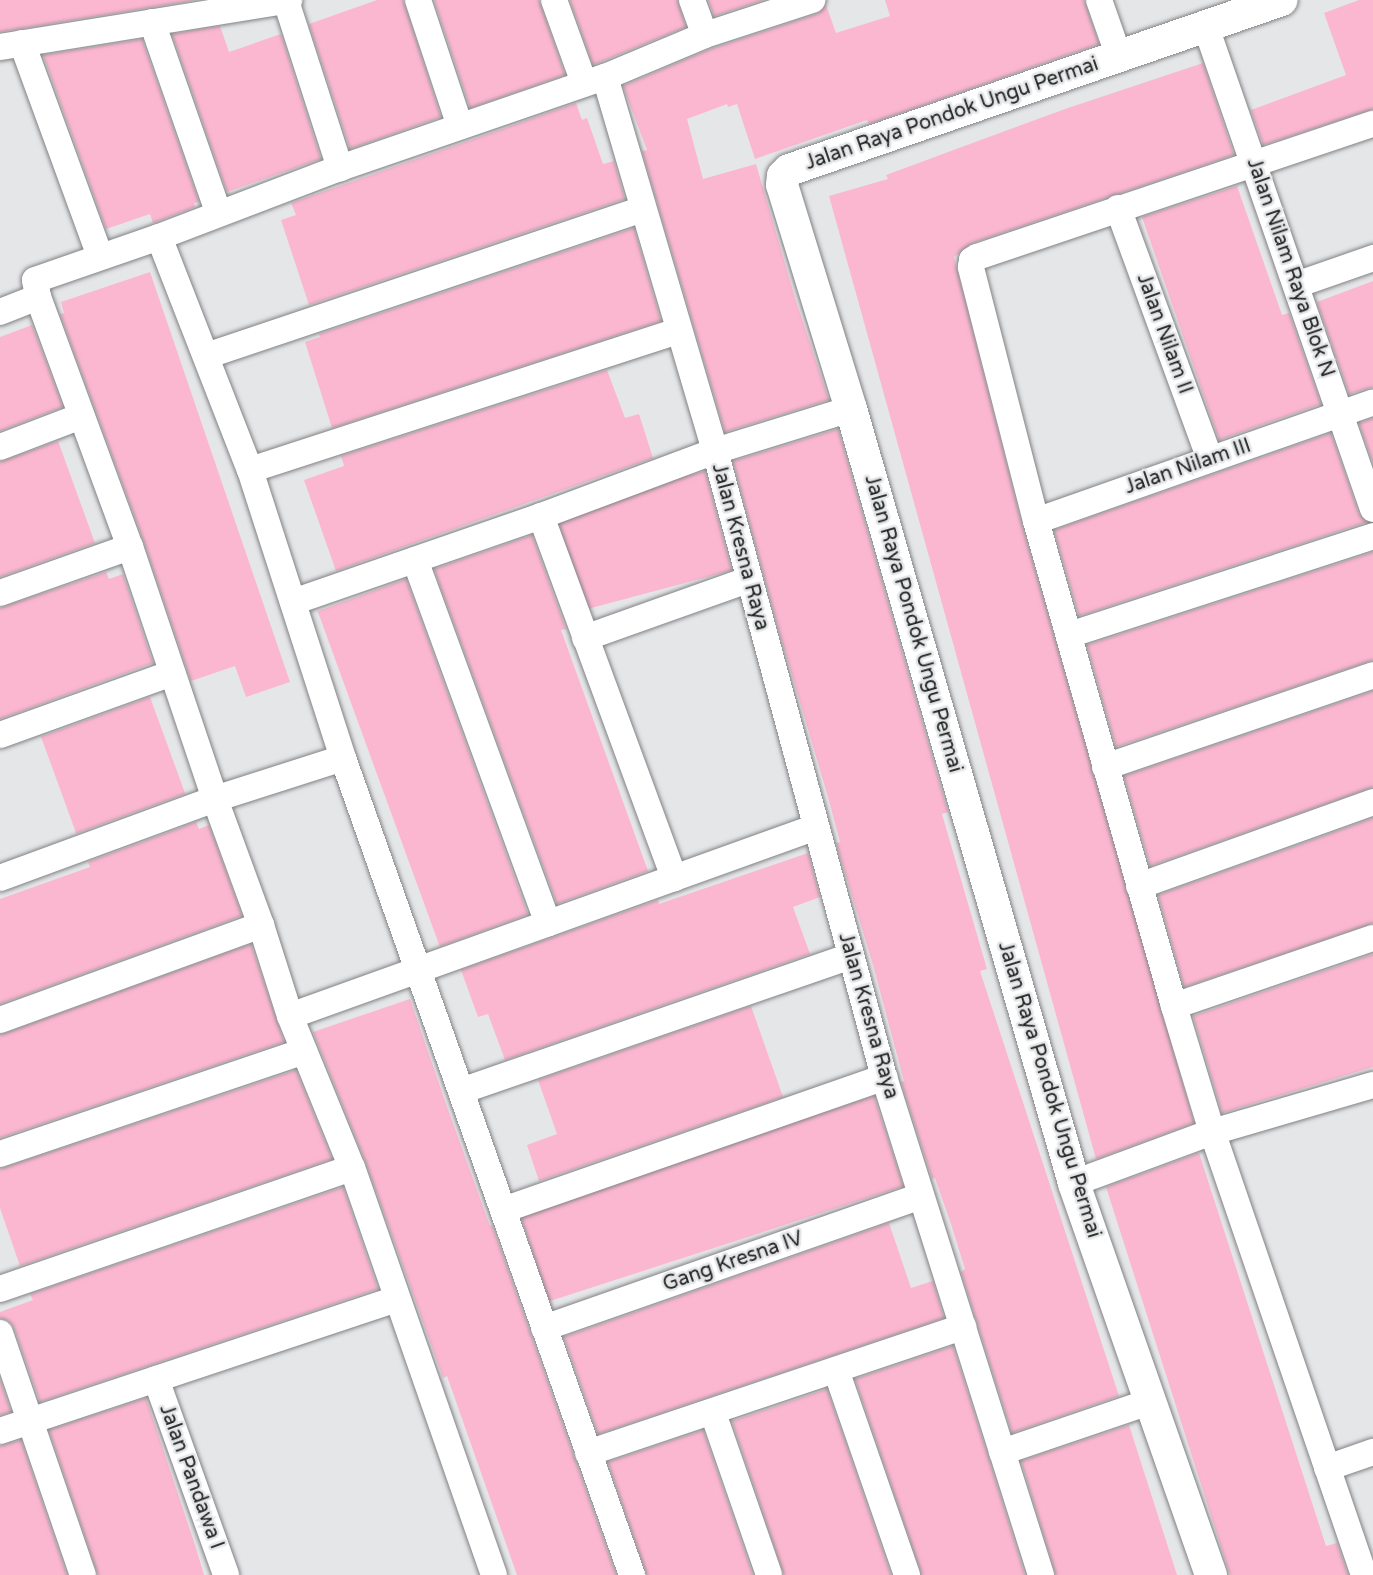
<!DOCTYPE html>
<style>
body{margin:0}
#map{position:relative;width:1373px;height:1575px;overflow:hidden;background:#e5e6e8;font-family:"Varela Round",sans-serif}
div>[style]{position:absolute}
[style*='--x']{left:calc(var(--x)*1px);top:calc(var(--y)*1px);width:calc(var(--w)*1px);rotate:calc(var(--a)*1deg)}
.building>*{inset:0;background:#fcb7d0;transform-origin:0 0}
.roads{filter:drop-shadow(0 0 2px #818284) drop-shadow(0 0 2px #818284)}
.minor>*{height:26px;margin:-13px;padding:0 13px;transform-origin:13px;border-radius:13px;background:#fff}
.tertiary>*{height:32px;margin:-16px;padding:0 16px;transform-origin:16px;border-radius:16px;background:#fff}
span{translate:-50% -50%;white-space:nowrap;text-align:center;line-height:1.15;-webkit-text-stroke:5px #e5e6e8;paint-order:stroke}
.street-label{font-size:20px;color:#212222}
</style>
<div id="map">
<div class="building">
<div style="clip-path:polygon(0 0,196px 0,0 32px)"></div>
<div style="clip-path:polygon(377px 0,403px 0,441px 117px,350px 149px,309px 24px)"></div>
<div style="clip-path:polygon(434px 0,539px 0,565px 75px,470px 108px)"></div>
<div style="clip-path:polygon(570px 0,677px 0,686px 27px,593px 65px)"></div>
<div style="clip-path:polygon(708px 0,764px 0,714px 16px)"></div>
<div style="clip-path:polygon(885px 0,1084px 0,1099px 44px,869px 124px,867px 120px,755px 159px,737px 104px,728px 107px,727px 104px,687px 119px,703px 179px,756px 164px,796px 301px,829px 400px,725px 432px,642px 151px,647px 150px,623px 86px,710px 49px,817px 14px,826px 5px,836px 33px,890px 16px)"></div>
<div style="clip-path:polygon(1359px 0,1373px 0,1373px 109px,1263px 145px,1251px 110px,1346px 75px,1324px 13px)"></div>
<div style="clip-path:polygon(220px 26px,229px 52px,281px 34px,321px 159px,227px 192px,172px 34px)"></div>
<div style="clip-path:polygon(142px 39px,199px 202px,194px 203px,195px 207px,153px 223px,150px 214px,106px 229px,43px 55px)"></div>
<div style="clip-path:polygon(1203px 63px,1234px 155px,972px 243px,954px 257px,1022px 525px,1194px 1123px,1096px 1159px,829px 196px,888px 179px,886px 175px,1065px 109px)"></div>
<div style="clip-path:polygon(576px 103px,582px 120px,587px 118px,603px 164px,614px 161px,625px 199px,309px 305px,281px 220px,296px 215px,291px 203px)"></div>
<div style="clip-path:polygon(1237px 186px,1282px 315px,1289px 313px,1321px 404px,1219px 440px,1142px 217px)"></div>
<div style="clip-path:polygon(634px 228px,661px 321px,332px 428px,305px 342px,320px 337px,319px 334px)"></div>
<div style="clip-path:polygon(150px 272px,290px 682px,246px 697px,235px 666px,191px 681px,144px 542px,60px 314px,64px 313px,61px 302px)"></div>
<div style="clip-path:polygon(1373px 281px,1373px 387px,1349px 394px,1317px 302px)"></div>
<div style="clip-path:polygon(32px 325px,63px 407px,0 431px,0 337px)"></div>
<div style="clip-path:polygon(607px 370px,625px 418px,639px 414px,653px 458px,336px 571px,304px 480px,344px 466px,341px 456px)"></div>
<div style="clip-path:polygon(1373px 418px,1373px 463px,1359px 423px)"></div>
<div style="clip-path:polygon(838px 429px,948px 812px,942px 814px,987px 969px,980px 971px,1119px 1396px,1012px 1433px,961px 1272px,965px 1269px,951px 1224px,935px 1178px,932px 1179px,901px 1082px,904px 1081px,873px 965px,836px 843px,840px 842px,828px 797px,779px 631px,733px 461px)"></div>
<div style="clip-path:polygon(1331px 433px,1359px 514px,1367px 522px,1079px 616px,1054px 530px)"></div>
<div style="clip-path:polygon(58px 441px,95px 543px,0 577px,0 462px)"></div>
<div style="left:705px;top:471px;width:103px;height:155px;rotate:75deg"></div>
<div style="clip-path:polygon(532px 535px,566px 629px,561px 630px,648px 871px,557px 904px,434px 569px)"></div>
<div style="clip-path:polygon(1373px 552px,1373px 660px,1116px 747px,1087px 645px)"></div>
<div style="clip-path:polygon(106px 572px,109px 579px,123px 574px,153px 663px,0 719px,0 608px)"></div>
<div style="left:406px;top:579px;width:357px;height:94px;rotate:70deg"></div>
<div style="clip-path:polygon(1373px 691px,1373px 787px,1150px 866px,1124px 776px)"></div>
<div style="left:150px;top:697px;width:103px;height:116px;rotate:70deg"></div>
<div style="clip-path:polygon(1373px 818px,1373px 923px,1184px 987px,1158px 895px)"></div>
<div style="clip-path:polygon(196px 822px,199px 829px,209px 825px,242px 916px,0 1004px,0 899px,90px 867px,88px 862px)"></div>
<div style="clip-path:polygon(808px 853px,820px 897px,793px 907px,810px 954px,505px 1060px,488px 1014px,478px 1017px,461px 970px,658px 900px,659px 904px)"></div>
<div style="clip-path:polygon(251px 944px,284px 1042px,0 1138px,0 1035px)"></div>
<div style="clip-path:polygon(1373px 954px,1373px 1067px,1222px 1113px,1193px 1016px)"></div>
<div style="clip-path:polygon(410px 999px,445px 1101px,490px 1226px,492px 1225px,616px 1575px,517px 1575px,454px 1396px,447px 1376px,443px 1378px,366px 1163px,313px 1032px)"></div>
<div style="clip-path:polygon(751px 1006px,783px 1097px,539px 1181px,527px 1145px,557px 1134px,538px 1080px)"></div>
<div style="clip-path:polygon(296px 1070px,332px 1159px,20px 1266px,0 1208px,0 1169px)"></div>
<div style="left:874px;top:1096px;width:95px;height:373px;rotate:72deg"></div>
<div style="clip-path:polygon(1199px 1153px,1326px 1546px,1337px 1543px,1348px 1575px,1230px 1575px,1106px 1187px)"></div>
<div style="clip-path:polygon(343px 1187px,378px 1289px,40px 1402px,14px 1328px,9px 1321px,0 1318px,0 1312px,33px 1300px,30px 1294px)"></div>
<div style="clip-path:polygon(889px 1223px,911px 1288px,933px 1281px,944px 1318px,598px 1434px,564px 1337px)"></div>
<div style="clip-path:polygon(953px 1346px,988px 1456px,1025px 1575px,922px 1575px,855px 1379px)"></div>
<div style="clip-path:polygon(0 1379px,11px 1412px,0 1415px)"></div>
<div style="clip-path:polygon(827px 1389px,891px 1575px,784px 1575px,732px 1421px)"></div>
<div style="clip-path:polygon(146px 1398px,195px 1545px,204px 1575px,98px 1575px,49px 1430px)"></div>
<div style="clip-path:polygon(1129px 1425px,1177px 1575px,1056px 1575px,1021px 1461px)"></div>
<div style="clip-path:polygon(703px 1430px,753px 1575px,647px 1575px,608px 1462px)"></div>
<div style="clip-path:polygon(21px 1440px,67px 1575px,0 1575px,0 1446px)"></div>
</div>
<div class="roads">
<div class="minor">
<div style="--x:418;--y:0;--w:133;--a:71.6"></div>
<div style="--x:554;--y:0;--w:88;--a:70.1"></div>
<div style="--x:692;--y:0;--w:37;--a:70"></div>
<div style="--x:1099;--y:0;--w:60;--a:70.7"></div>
<div style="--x:286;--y:1;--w:176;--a:72.1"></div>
<div style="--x:152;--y:22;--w:203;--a:70.8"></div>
<div style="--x:1206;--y:27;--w:510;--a:70.89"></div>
<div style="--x:22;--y:43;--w:227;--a:69.9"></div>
<div style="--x:0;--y:47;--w:293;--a:-9.2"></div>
<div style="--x:605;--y:77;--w:390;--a:73.6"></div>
<div style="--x:715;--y:451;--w:648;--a:74.89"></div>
<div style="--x:884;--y:1077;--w:522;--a:72.5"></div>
<div style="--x:1118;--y:208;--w:267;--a:69.9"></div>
<div style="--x:159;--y:237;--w:250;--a:68.7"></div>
<div style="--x:250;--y:470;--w:303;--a:72.1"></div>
<div style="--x:343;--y:758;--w:867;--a:70.52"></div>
<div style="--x:1296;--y:285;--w:82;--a:-19.3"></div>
<div style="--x:0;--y:312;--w:41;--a:-21.5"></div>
<div style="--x:206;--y:356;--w:461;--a:-18.6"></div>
<div style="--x:0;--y:447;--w:87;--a:-20.9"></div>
<div style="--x:250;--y:470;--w:451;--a:-18"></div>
<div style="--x:541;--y:516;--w:386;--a:69.8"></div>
<div style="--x:1036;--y:521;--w:357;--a:-19.4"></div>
<div style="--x:415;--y:560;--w:387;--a:69.9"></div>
<div style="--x:0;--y:593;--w:138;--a:-19.5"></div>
<div style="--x:293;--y:602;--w:262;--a:-19.1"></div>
<div style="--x:541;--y:516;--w:186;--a:-20.5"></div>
<div style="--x:715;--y:451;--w:142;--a:-17.2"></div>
<div style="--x:1069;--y:635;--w:320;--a:-18"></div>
<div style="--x:585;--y:638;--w:173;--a:-19.6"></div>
<div style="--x:0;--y:735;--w:183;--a:-19.8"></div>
<div style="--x:1105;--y:767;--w:283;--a:-18.9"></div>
<div style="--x:0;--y:878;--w:229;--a:-20.2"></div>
<div style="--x:215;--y:799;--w:134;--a:-17.8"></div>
<div style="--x:1139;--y:886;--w:249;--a:-19.7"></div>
<div style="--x:1174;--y:1006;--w:210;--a:-18.9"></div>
<div style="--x:290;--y:1016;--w:559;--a:-19.76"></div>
<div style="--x:0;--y:1020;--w:278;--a:-20"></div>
<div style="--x:461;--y:1091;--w:413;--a:-19.1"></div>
<div style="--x:0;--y:1154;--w:321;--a:-18.7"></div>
<div style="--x:1074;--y:1183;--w:147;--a:-20.3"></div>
<div style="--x:1212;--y:1132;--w:168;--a:-16.3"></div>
<div style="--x:503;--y:1210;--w:404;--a:-19.2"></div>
<div style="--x:0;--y:1289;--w:372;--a:-19"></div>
<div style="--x:544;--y:1328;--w:399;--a:-19.3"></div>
<div style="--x:0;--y:1333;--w:256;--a:71.1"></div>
<div style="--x:836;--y:1370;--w:217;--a:70.9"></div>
<div style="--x:156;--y:1379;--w:208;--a:70.3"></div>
<div style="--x:713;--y:1413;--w:171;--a:70.9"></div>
<div style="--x:0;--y:1431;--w:418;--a:-18.4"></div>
<div style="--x:1002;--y:1452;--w:155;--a:-18.8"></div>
<div style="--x:588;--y:1453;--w:396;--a:-18.6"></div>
<div style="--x:1327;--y:1468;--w:49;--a:-19.2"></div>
<div style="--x:494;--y:1575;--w:431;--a:-109.2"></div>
<div style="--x:352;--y:1168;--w:164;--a:-112.2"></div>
<div style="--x:290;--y:1016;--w:96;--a:-107.7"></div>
<div style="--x:261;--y:925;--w:134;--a:-110.1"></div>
<div style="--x:215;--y:799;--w:266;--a:-108.6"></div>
<div style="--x:130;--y:547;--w:266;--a:-110.2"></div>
<div style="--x:38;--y:297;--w:17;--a:-100"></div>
<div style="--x:35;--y:280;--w:131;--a:-19.1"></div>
<div style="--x:159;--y:237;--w:194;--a:-20.9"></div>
<div style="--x:340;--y:168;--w:280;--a:-19"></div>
<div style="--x:605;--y:77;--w:108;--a:-22.8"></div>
<div style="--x:705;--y:35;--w:113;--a:-18.1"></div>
<div style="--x:1364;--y:1575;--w:468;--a:-108.9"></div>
<div style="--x:1212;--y:1132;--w:132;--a:-106.8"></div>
<div style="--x:1174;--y:1006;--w:504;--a:-105.88"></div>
<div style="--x:1036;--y:521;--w:262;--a:-104.4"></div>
<div style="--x:971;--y:267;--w:7;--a:-82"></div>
<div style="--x:972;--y:260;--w:6;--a:-31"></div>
<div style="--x:977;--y:257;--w:418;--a:-18.6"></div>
</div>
<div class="tertiary">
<div style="--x:1211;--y:1575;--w:415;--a:-109.3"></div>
<div style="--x:1074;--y:1183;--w:805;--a:-106.07"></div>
<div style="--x:851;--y:409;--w:234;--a:-107.1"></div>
<div style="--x:782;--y:185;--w:9;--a:-84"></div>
<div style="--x:783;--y:176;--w:8;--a:-45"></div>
<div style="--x:789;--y:170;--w:521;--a:-19.03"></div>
</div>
</div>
<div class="street-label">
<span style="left:952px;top:114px;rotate:-19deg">Jalan Raya Pondok Ungu Permai</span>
<span style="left:1290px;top:268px;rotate:71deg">Jalan Nilam Raya Blok N</span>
<span style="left:1164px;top:334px;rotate:70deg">Jalan Nilam II</span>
<span style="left:1188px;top:467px;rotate:-19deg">Jalan Nilam III</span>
<span style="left:740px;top:547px;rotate:75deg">Jalan Kresna Raya</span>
<span style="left:913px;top:624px;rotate:74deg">Jalan Raya Pondok Ungu Permai</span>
<span style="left:868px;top:1016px;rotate:74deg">Jalan Kresna Raya</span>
<span style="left:1049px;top:1090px;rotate:73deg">Jalan Raya Pondok Ungu Permai</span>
<span style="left:733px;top:1262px;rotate:-19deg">Gang Kresna IV</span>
<span style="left:191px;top:1477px;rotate:70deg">Jalan Pandawa I</span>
</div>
</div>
